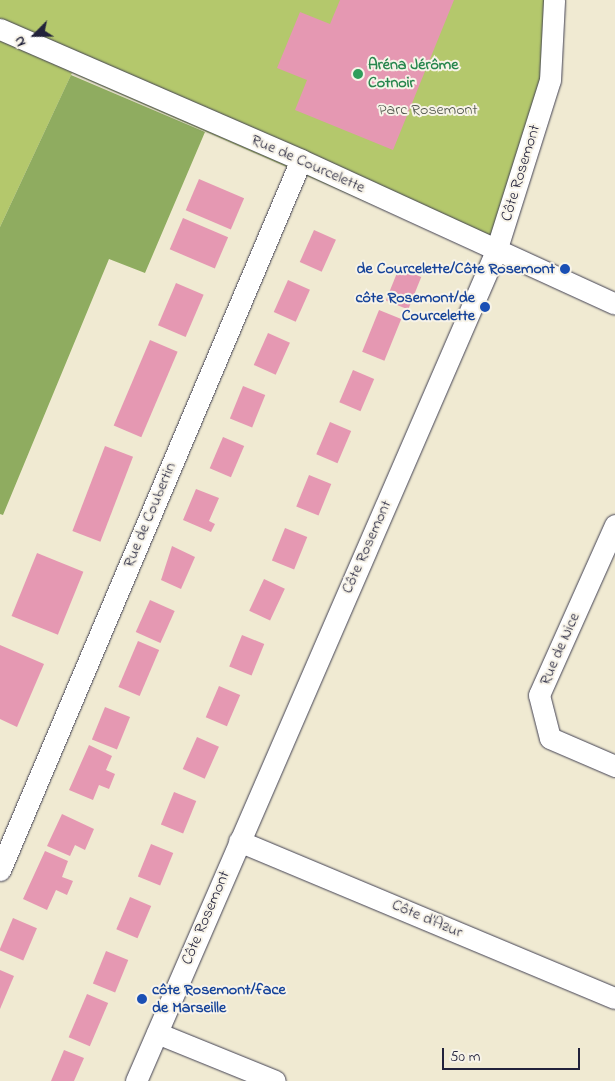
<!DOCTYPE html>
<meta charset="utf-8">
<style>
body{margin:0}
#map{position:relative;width:615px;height:1081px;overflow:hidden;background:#f0ead2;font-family:"Indie Flower",sans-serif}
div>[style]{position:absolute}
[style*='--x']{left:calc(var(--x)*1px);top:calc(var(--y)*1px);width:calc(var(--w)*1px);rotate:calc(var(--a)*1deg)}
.green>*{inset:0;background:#b4c86c}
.forest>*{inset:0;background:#8fac60}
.building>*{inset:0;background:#e598b2;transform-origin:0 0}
.roads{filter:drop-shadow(0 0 1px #414052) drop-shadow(0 0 1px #414052)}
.minor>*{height:21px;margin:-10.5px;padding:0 10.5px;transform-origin:10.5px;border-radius:10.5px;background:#fff}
.dots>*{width:14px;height:14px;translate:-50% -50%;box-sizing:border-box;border:2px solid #f7f3e8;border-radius:50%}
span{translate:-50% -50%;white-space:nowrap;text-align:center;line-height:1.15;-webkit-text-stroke:4px #f7f3e8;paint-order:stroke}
.leisure-label{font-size:16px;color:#27864d;font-weight:700}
.left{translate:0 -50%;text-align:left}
.park-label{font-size:16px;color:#4e544a}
.street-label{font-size:16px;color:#22223b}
.transit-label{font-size:16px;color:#164399;font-weight:700}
.right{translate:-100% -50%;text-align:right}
.north{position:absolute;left:10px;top:10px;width:50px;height:50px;-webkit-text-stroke:4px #f7f3e8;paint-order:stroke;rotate:247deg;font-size:14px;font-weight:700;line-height:20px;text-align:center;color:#22223b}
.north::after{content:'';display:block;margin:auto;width:18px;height:22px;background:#22223b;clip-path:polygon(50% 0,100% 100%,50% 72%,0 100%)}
.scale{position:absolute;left:442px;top:1048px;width:138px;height:22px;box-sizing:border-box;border:2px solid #22223b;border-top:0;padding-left:6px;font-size:15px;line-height:18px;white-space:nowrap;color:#22223b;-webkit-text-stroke:4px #f7f3e8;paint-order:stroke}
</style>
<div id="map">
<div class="green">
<div style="clip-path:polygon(0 0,549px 0,546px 77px,494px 258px,72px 73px,0 227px)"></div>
</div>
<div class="forest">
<div style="clip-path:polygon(71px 75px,205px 132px,145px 273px,109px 259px,3px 515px,0 514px,0 227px)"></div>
</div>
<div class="building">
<div style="clip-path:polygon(340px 0,454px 0,393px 150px,295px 110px,307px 80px,277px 68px,300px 12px,330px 24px)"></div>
<div style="left:199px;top:179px;width:49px;height:34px;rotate:23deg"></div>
<div style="left:183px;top:218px;width:49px;height:34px;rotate:23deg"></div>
<div style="left:314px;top:230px;width:24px;height:35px;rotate:24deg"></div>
<div style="left:399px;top:268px;width:24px;height:35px;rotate:22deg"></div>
<div style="left:288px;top:280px;width:24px;height:35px;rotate:24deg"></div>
<div style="left:176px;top:283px;width:30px;height:46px;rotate:23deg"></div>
<div style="left:379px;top:310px;width:24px;height:45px;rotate:22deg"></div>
<div style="left:268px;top:333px;width:24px;height:35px;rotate:24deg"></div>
<div style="left:150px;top:340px;width:30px;height:93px;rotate:23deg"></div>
<div style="left:353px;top:370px;width:23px;height:35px;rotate:23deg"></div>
<div style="left:243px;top:386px;width:24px;height:35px;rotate:22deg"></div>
<div style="left:330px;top:422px;width:23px;height:35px;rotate:23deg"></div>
<div style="left:223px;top:437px;width:23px;height:34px;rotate:23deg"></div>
<div style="left:105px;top:446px;width:30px;height:91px;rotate:21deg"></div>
<div style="left:309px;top:475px;width:24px;height:34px;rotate:22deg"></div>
<div style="clip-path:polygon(196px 489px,219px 498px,209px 521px,215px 524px,211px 532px,183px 520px)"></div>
<div style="left:285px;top:528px;width:24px;height:35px;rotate:22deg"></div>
<div style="clip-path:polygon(172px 546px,195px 557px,181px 589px,161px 580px)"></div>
<div style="left:37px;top:553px;width:50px;height:68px;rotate:22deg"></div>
<div style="left:264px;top:579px;width:23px;height:35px;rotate:25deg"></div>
<div style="left:150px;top:600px;width:27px;height:35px;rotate:24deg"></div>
<div style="left:242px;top:635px;width:24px;height:34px;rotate:22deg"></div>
<div style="left:138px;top:641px;width:23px;height:50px;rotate:23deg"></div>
<div style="clip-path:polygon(0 645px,44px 664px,17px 727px,0 719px)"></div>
<div style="left:219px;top:686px;width:23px;height:34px;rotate:23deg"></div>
<div style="left:105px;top:707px;width:27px;height:35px;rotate:22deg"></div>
<div style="left:197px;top:737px;width:24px;height:35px;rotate:24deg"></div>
<div style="clip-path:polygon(89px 745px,112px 756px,106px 770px,115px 774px,109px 789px,99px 785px,93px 800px,69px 790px)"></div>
<div style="left:174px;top:792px;width:24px;height:35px;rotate:22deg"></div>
<div style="clip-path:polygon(62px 814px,94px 829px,85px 850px,75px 845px,70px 856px,47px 846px)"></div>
<div style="left:151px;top:844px;width:24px;height:35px;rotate:22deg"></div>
<div style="clip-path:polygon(45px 851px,68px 861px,62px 877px,73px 881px,67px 895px,56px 890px,47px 910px,23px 899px)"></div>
<div style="left:130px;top:897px;width:23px;height:35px;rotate:23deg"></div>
<div style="left:13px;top:918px;width:26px;height:35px;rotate:23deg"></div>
<div style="left:106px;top:951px;width:24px;height:35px;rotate:22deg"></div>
<div style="clip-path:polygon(0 970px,14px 976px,0 1009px)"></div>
<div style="left:87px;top:994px;width:23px;height:47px;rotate:23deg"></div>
<div style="clip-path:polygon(64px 1050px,84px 1058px,74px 1081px,51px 1081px)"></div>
</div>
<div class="roads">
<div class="minor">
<div style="--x:0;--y:29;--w:328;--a:23.5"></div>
<div style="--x:301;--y:160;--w:345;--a:24.6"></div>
<div style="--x:615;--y:525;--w:186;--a:114.1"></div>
<div style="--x:539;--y:695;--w:44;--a:75.7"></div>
<div style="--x:550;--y:738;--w:71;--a:23.3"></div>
<div style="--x:239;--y:841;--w:407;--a:22.7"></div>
<div style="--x:0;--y:870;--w:771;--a:-67.03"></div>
<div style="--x:157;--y:1033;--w:127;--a:22.1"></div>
<div style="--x:136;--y:1081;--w:905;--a:-66.55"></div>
<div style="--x:496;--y:251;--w:179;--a:-72.5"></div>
<div style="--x:550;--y:80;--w:80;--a:-87.1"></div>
</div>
</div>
<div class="dots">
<div style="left:358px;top:74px;background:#2e9e5b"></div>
<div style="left:565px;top:269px;background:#1a4fb4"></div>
<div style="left:485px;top:307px;background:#1a4fb4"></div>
<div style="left:142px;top:999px;background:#1a4fb4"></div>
</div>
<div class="leisure-label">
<span class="left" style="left:368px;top:74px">Aréna Jérôme<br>Cotnoir</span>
</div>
<div class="park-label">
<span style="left:428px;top:110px">Parc Rosemont</span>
</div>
<div class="street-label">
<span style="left:308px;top:164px;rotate:24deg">Rue de Courcelette</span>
<span style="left:521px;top:173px;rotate:-73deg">Côte Rosemont</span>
<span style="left:150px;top:515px;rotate:-67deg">Rue de Coubertin</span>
<span style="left:367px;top:547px;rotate:-66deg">Côte Rosemont</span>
<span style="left:560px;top:649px;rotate:-66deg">Rue de Nice</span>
<span style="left:206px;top:918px;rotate:-67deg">Côte Rosemont</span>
<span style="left:427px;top:919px;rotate:23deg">Côte d'Azur</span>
</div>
<div class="transit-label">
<span class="right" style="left:555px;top:269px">de Courcelette/Côte Rosemont</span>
<span class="right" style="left:475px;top:307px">côte Rosemont/de<br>Courcelette</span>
<span class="left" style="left:152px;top:999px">côte Rosemont/face<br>de Marseille</span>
</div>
<div class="north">N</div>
<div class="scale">50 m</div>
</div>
